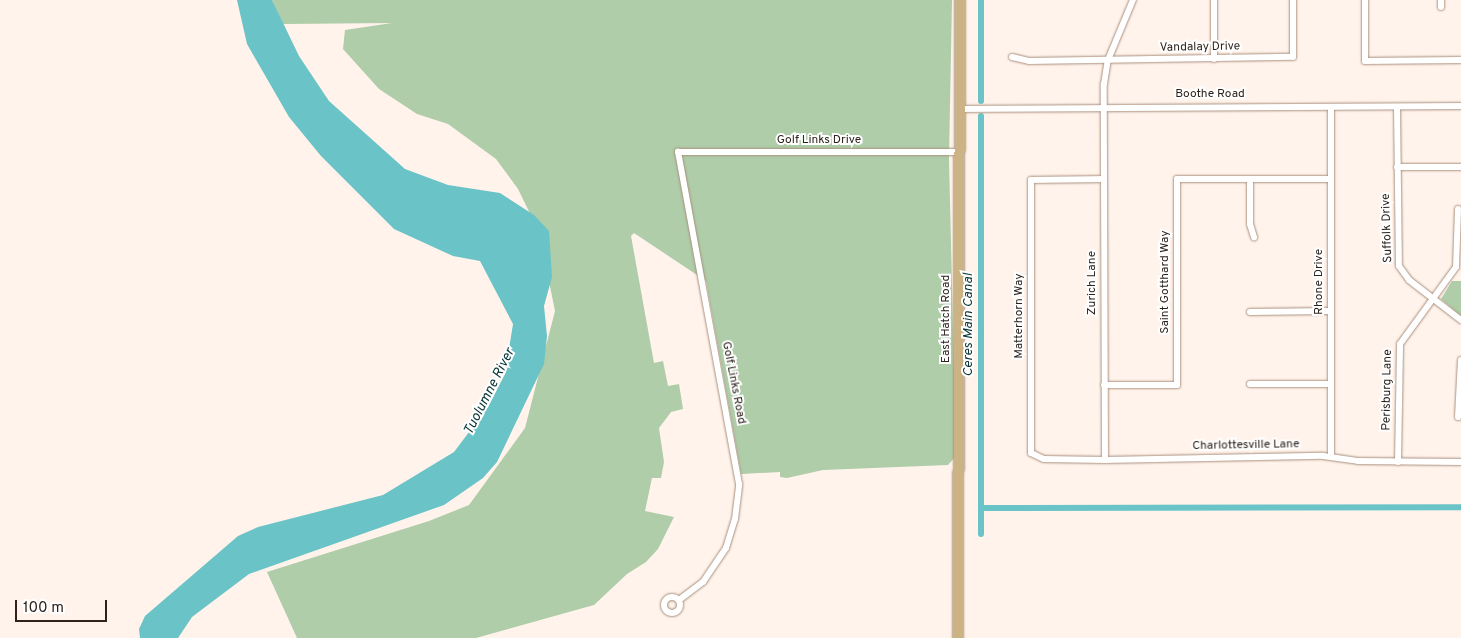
<!DOCTYPE html>
<style>
body{margin:0}
#map{position:relative;width:1461px;height:638px;overflow:hidden;background:#fff3eb;font-family:Overpass,sans-serif}
div>[style]{position:absolute}
[style*='--x']{left:calc(var(--x)*1px);top:calc(var(--y)*1px);width:calc(var(--w)*1px);rotate:calc(var(--a)*1deg)}
.green>*{inset:0;background:#aecda8}
.water>*{inset:0;background:#6ac3c6}
.canal>*{height:6px;margin:-3px;padding:0 3px;transform-origin:3px;border-radius:3px;background:#6ac3c6}
.roads{filter:drop-shadow(0 0 1px #aa907e) drop-shadow(0 0 1px #aa907e)}
.street>*{height:6px;margin:-3px;padding:0 3px;transform-origin:3px;border-radius:3px;background:#fff}
.street>.ring{margin:-3px;padding:0;box-sizing:content-box;background:none;border:6px solid #fff;border-radius:50%}
.primary>*{height:10px;margin:-5px;padding:0 5px;transform-origin:5px;border-radius:5px;background:#cbb386}
span{translate:-50% -50%;white-space:nowrap;text-align:center;line-height:1.15;-webkit-text-stroke:4px #fff;paint-order:stroke}
.street-label{font-size:12px;color:#2d231c}
.water-label{font-size:14px;color:#073435;font-style:italic}
.scale{position:absolute;left:15px;top:600px;width:92px;height:22px;box-sizing:border-box;border:2px solid #2d231c;border-top:0;padding-left:6px;font-size:15px;line-height:18px;white-space:nowrap;color:#2d231c;-webkit-text-stroke:4px #fff;paint-order:stroke}
</style>
<div id="map">
<div class="green">
<div style="clip-path:polygon(272px 0,952px 0,949px 159px,956px 456px,948px 465px,823px 470px,787px 478px,780px 477px,780px 472px,741px 474px,706px 281px,634px 233px,631px 236px,654px 363px,663px 361px,668px 386px,679px 384px,683px 409px,671px 412px,659px 428px,664px 462px,661px 478px,652px 478px,645px 511px,674px 517px,658px 549px,646px 562px,627px 574px,594px 605px,476px 638px,297px 638px,267px 572px,429px 521px,469px 505px,525px 428px,555px 311px,539px 232px,518px 189px,496px 159px,448px 124px,417px 114px,379px 89px,343px 49px,345px 30px,392px 23px,283px 24px)"></div>
<div style="clip-path:polygon(1452px 281px,1461px 281px,1461px 316px,1441px 299px)"></div>
</div>
<div class="water">
<div style="clip-path:polygon(237px 0,272px 0,299px 56px,329px 101px,405px 169px,448px 185px,500px 193px,534px 215px,549px 231px,552px 277px,544px 306px,547px 336px,544px 364px,497px 462px,483px 478px,444px 505px,249px 574px,192px 617px,178px 638px,140px 638px,139px 629px,145px 616px,238px 536px,258px 527px,383px 495px,454px 452px,488px 407px,505px 374px,513px 324px,480px 261px,453px 256px,394px 229px,321px 156px,289px 117px,247px 44px)"></div>
</div>
<div class="canal">
<div style="--x:981;--y:0;--w:101;--a:90"></div>
<div style="--x:981;--y:116;--w:418;--a:90"></div>
<div style="--x:982;--y:508;--w:479;--a:-0.1"></div>
</div>
<div class="roads">
<div class="street">
<div style="--x:1214;--y:0;--w:59;--a:90"></div>
<div style="--x:1365;--y:0;--w:61;--a:90"></div>
<div style="--x:1365;--y:61;--w:96;--a:-0.6"></div>
<div style="--x:1441;--y:7;--w:7;--a:-90"></div>
<div style="--x:1012;--y:57;--w:17;--a:13"></div>
<div style="--x:1029;--y:61;--w:264;--a:-0.9"></div>
<div style="--x:1293;--y:57;--w:57;--a:-90"></div>
<div style="--x:1397;--y:107;--w:159;--a:89.3"></div>
<div style="--x:1399;--y:266;--w:17;--a:54"></div>
<div style="--x:1409;--y:280;--w:66;--a:37.6"></div>
<div style="--x:960;--y:109;--w:501;--a:-0.34"></div>
<div style="--x:1397;--y:167;--w:64;--a:0"></div>
<div style="--x:1104;--y:179;--w:73;--a:179.2"></div>
<div style="--x:1031;--y:180;--w:273;--a:90"></div>
<div style="--x:1031;--y:453;--w:14;--a:25"></div>
<div style="--x:1044;--y:459;--w:61;--a:0.9"></div>
<div style="--x:1105;--y:460;--w:218;--a:-1.1"></div>
<div style="--x:1323;--y:456;--w:35;--a:8"></div>
<div style="--x:1358;--y:461;--w:103;--a:0.6"></div>
<div style="--x:1250;--y:179;--w:45;--a:90"></div>
<div style="--x:1250;--y:224;--w:14;--a:73"></div>
<div style="--x:1250;--y:312;--w:81;--a:-0.7"></div>
<div style="--x:1250;--y:384;--w:81;--a:0"></div>
<div style="--x:1104;--y:385;--w:73;--a:0"></div>
<div style="--x:1177;--y:385;--w:206;--a:-90"></div>
<div style="--x:1177;--y:179;--w:154;--a:0"></div>
<div style="--x:1458;--y:417;--w:57;--a:-87"></div>
<div style="--x:1331;--y:456;--w:349;--a:-90"></div>
<div style="--x:1105;--y:460;--w:376;--a:-90.2"></div>
<div style="--x:1104;--y:84;--w:24;--a:-81"></div>
<div style="--x:1108;--y:60;--w:65;--a:-67.4"></div>
<div style="--x:1398;--y:462;--w:118;--a:-89"></div>
<div style="--x:1400;--y:344;--w:95;--a:-54"></div>
<div style="--x:1456;--y:267;--w:58;--a:-88"></div>
<div class="ring" style="left:664px;top:597px;width:10px;height:10px"></div>
<div style="--x:679;--y:600;--w:30;--a:-37"></div>
<div style="--x:703;--y:582;--w:41;--a:-55.9"></div>
<div style="--x:726;--y:548;--w:30;--a:-73"></div>
<div style="--x:735;--y:519;--w:35;--a:-83"></div>
<div style="--x:739;--y:484;--w:338;--a:-100.4"></div>
<div style="--x:678;--y:152;--w:282;--a:0"></div>
</div>
<div class="primary">
<div style="--x:958;--y:638;--w:638;--a:-89.82"></div>
</div>
</div>
<div class="street-label">
<span style="left:1200px;top:48px;rotate:-1deg">Vandalay Drive</span>
<span style="left:1210px;top:95px">Boothe Road</span>
<span style="left:819px;top:141px">Golf Links Drive</span>
<span style="left:1388px;top:228px;rotate:-92deg">Suffolk Drive</span>
<span style="left:1166px;top:282px;rotate:-90deg">Saint Gotthard Way</span>
<span style="left:1320px;top:282px;rotate:-90deg">Rhone Drive</span>
<span style="left:1093px;top:283px;rotate:-90deg">Zurich Lane</span>
<span style="left:1020px;top:316px;rotate:-90deg">Matterhorn Way</span>
<span style="left:947px;top:319px;rotate:-90deg">East Hatch Road</span>
<span style="left:733px;top:383px;rotate:79deg">Golf Links Road</span>
<span style="left:1388px;top:390px;rotate:-89deg">Perisburg Lane</span>
<span style="left:1246px;top:446px;rotate:-1deg">Charlottesville Lane</span>
</div>
<div class="water-label">
<span style="left:969px;top:325px;rotate:-90deg">Ceres Main Canal</span>
<span style="left:490px;top:392px;rotate:-63deg">Tuolumne River</span>
</div>
<div class="scale">100 m</div>
</div>
